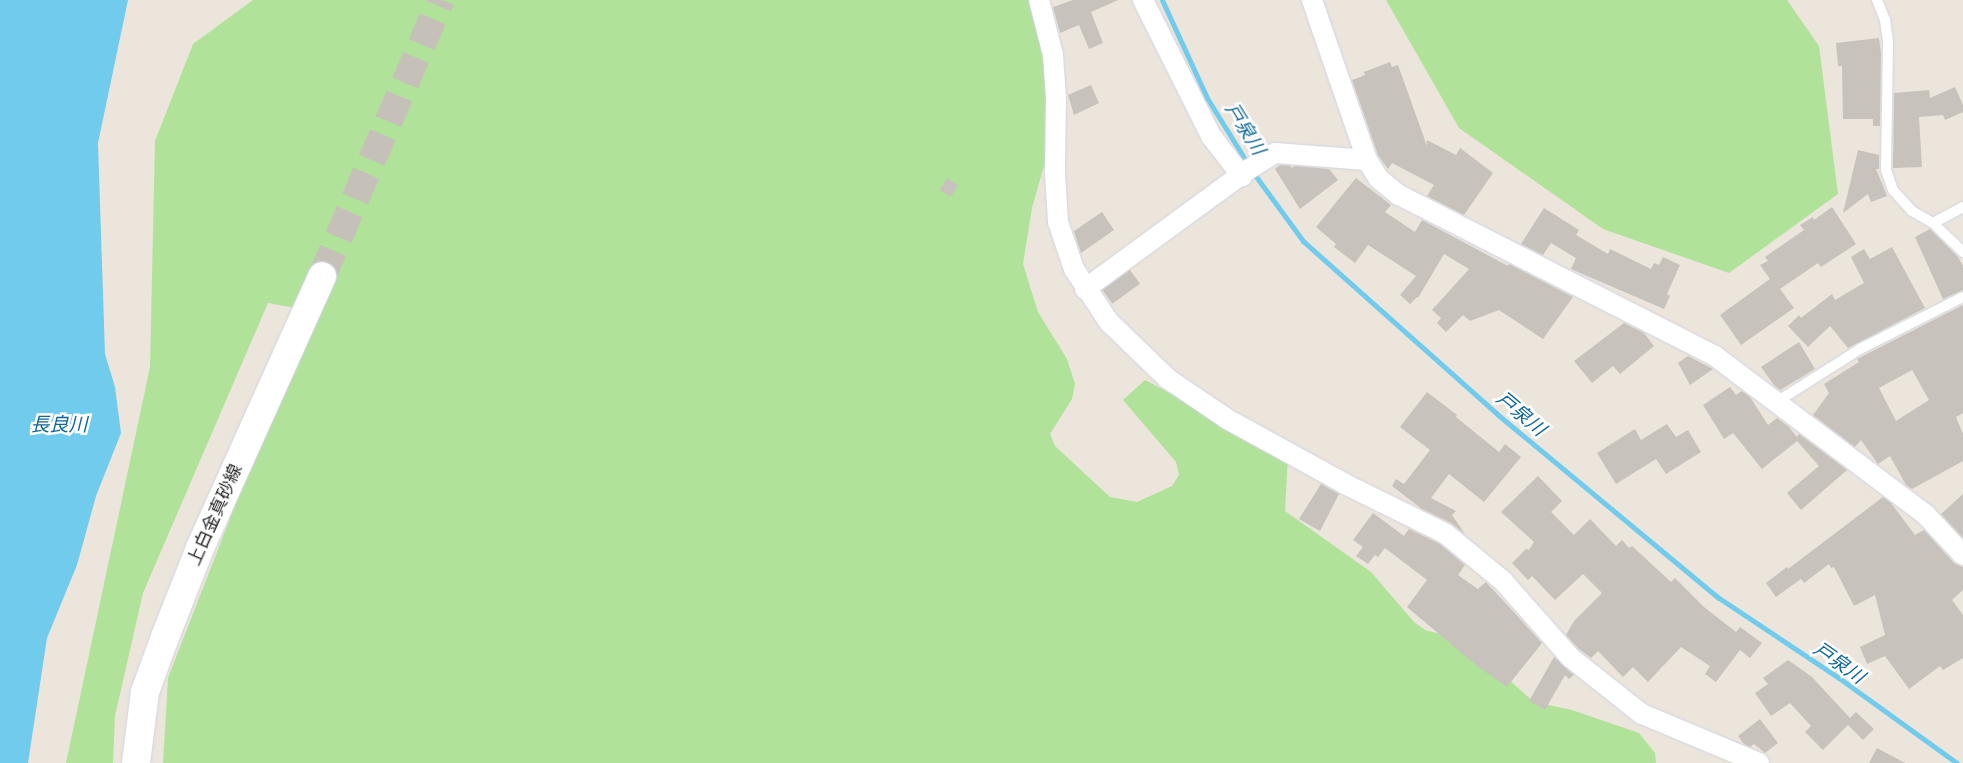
<!DOCTYPE html>
<meta charset="utf-8">
<style>
body{margin:0}
#map{position:relative;width:1963px;height:763px;overflow:hidden;background:#ece5dc;font-family:Montserrat,"Noto Sans JP",sans-serif}
div>[style]{position:absolute}
[style*='--x']{left:calc(var(--x)*1px);top:calc(var(--y)*1px);width:calc(var(--w)*1px);rotate:calc(var(--a)*1deg)}
.green>*{inset:0;background:#b1e299}
.water>*{inset:0;background:#70cbec}
.stream>*{height:5px;margin:-2.5px;padding:0 2.5px;transform-origin:2.5px;border-radius:2.5px;background:#70cbec}
.building>*{inset:0;background:#c7c2bb;transform-origin:0 0}
.secondary-tunnel>*{height:28px;margin-top:-14px;transform-origin:0;background:repeating-linear-gradient(90deg,#c5c0b8 0 28px,transparent 0 42px)}
.roads{filter:drop-shadow(0 0 1px #d1d4e2) drop-shadow(0 0 1px #d1d4e2)}
.lane>*{height:10px;margin:-5px;padding:0 5px;transform-origin:5px;border-radius:5px;background:#fff}
.street>*{height:20px;margin:-10px;padding:0 10px;transform-origin:10px;border-radius:10px;background:#fff}
.secondary>*{height:28px;margin:-14px;padding:0 14px;transform-origin:14px;border-radius:14px;background:#fff}
span{translate:-50% -50%;white-space:nowrap;text-align:center;line-height:1.15;-webkit-text-stroke:5px #fff;paint-order:stroke}
.street-label{font-size:18px;color:#2a2a2a}
.water-label{font-size:19px;color:#0f6898;font-style:italic}
</style>
<div id="map">
<div class="green">
<div style="clip-path:polygon(253px 0,1034px 0,1055px 57px,1051px 141px,1032px 208px,1023px 264px,1038px 312px,1067px 359px,1075px 384px,1072px 399px,1050px 434px,1055px 446px,1110px 497px,1137px 502px,1172px 486px,1179px 475px,1176px 462px,1123px 400px,1145px 380px,1288px 456px,1285px 511px,1371px 572px,1414px 622px,1425px 630px,1464px 640px,1534px 702px,1572px 710px,1639px 733px,1655px 753px,1656px 763px,163px 763px,168px 678px,252px 462px,301px 309px,268px 303px,143px 593px,115px 716px,113px 763px,66px 763px,150px 367px,155px 141px,193px 44px)"></div>
<div style="clip-path:polygon(1386px 0,1787px 0,1819px 46px,1838px 194px,1729px 273px,1603px 229px,1459px 128px)"></div>
</div>
<div class="water">
<div style="clip-path:polygon(0 0,128px 0,98px 143px,105px 354px,115px 387px,121px 433px,96px 496px,77px 565px,47px 638px,28px 763px,0 763px)"></div>
</div>
<div class="stream">
<div style="--x:1162;--y:0;--w:108;--a:65.3"></div>
<div style="--x:1207;--y:98;--w:78;--a:58.2"></div>
<div style="--x:1252;--y:171;--w:87;--a:53.9"></div>
<div style="--x:1303;--y:241;--w:260;--a:41.7"></div>
<div style="--x:1497;--y:414;--w:288;--a:39.7"></div>
<div style="--x:1719;--y:598;--w:144;--a:33.7"></div>
<div style="--x:1839;--y:678;--w:145;--a:35.8"></div>
</div>
<div class="building">
<div style="clip-path:polygon(1073px 0,1118px 0,1091px 12px,1103px 43px,1089px 49px,1079px 25px,1060px 33px,1053px 7px)"></div>
<div style="clip-path:polygon(1879px 38px,1881px 54px,1880px 126px,1873px 126px,1873px 119px,1843px 119px,1842px 66px,1838px 66px,1836px 43px)"></div>
<div style="clip-path:polygon(1390px 62px,1392px 67px,1398px 65px,1427px 146px,1427px 140px,1456px 155px,1460px 148px,1493px 173px,1464px 215px,1427px 196px,1434px 185px,1392px 163px,1388px 169px,1378px 155px,1352px 80px,1365px 75px,1364px 72px)"></div>
<div style="clip-path:polygon(1091px 85px,1099px 103px,1074px 115px,1068px 95px)"></div>
<div style="clip-path:polygon(1955px 87px,1963px 105px,1963px 112px,1945px 120px,1943px 115px,1919px 117px,1922px 167px,1893px 168px,1894px 93px,1929px 90px,1930px 98px)"></div>
<div style="clip-path:polygon(1858px 150px,1879px 155px,1879px 169px,1876px 169px,1887px 196px,1871px 202px,1868px 194px,1843px 213px)"></div>
<div style="clip-path:polygon(1280px 165px,1290px 166px,1292px 168px,1295px 166px,1329px 169px,1338px 180px,1300px 209px,1275px 169px)"></div>
<div style="left:947px;top:178px;width:13px;height:14px;rotate:32deg"></div>
<div style="clip-path:polygon(1356px 178px,1391px 205px,1385px 212px,1415px 232px,1422px 220px,1508px 266px,1509px 264px,1573px 297px,1543px 339px,1499px 310px,1470px 321px,1463px 315px,1446px 332px,1437px 323px,1441px 318px,1432px 310px,1469px 269px,1444px 254px,1418px 298px,1417px 297px,1410px 304px,1400px 295px,1416px 276px,1368px 245px,1355px 263px,1334px 247px,1336px 244px,1316px 227px)"></div>
<div style="clip-path:polygon(1832px 207px,1856px 244px,1821px 267px,1818px 263px,1780px 289px,1794px 308px,1741px 345px,1720px 315px,1770px 279px,1760px 265px,1768px 261px,1765px 257px,1804px 230px,1800px 225px,1813px 217px,1814px 220px)"></div>
<div style="clip-path:polygon(1544px 208px,1579px 230px,1576px 235px,1608px 254px,1610px 249px,1651px 269px,1654px 263px,1659px 265px,1663px 257px,1680px 265px,1667px 294px,1670px 296px,1664px 309px,1571px 269px,1576px 258px,1551px 243px,1543px 255px,1521px 244px)"></div>
<div style="clip-path:polygon(1102px 212px,1114px 230px,1081px 253px,1074px 231px)"></div>
<div style="clip-path:polygon(1930px 229px,1958px 257px,1963px 266px,1963px 290px,1943px 299px,1915px 237px)"></div>
<div style="clip-path:polygon(1892px 247px,1925px 308px,1848px 348px,1830px 326px,1808px 347px,1788px 326px,1799px 315px,1801px 318px,1832px 294px,1835px 300px,1864px 283px,1851px 257px,1864px 249px,1870px 259px)"></div>
<div style="left:1130px;top:270px;width:17px;height:34px;rotate:54deg"></div>
<div style="clip-path:polygon(evenodd,1963px 305px,1963px 413px,1956px 417px,1963px 434px,1963px 461px,1912px 489px,1906px 485px,1890px 456px,1878px 464px,1861px 440px,1855px 447px,1813px 415px,1829px 393px,1824px 384px,1859px 362px,1857px 359px,1963px 305px,1912px 370px,1929px 400px,1896px 421px,1879px 388px,1912px 370px)"></div>
<div style="clip-path:polygon(1624px 323px,1644px 333px,1654px 346px,1620px 374px,1613px 366px,1592px 383px,1574px 361px)"></div>
<div style="clip-path:polygon(1799px 342px,1815px 369px,1780px 390px,1774px 385px,1761px 367px)"></div>
<div style="clip-path:polygon(1688px 356px,1713px 369px,1690px 385px,1678px 363px)"></div>
<div style="clip-path:polygon(1730px 387px,1736px 395px,1742px 391px,1750px 397px,1768px 425px,1777px 418px,1788px 426px,1797px 437px,1799px 434px,1847px 470px,1801px 510px,1787px 493px,1819px 466px,1797px 441px,1762px 469px,1733px 433px,1724px 439px,1703px 405px)"></div>
<div style="clip-path:polygon(1427px 392px,1457px 415px,1456px 417px,1499px 452px,1505px 444px,1521px 457px,1484px 502px,1449px 474px,1431px 498px,1456px 511px,1452px 515px,1465px 534px,1451px 523px,1422px 509px,1392px 486px,1396px 479px,1404px 484px,1430px 450px,1400px 427px)"></div>
<div style="clip-path:polygon(1667px 424px,1676px 437px,1688px 430px,1701px 452px,1666px 474px,1656px 459px,1616px 484px,1597px 453px,1635px 429px,1641px 440px)"></div>
<div style="clip-path:polygon(1538px 476px,1562px 501px,1551px 512px,1574px 535px,1590px 519px,1616px 546px,1622px 540px,1629px 548px,1632px 546px,1671px 582px,1675px 578px,1704px 607px,1736px 632px,1740px 627px,1762px 643px,1750px 658px,1740px 650px,1716px 682px,1705px 674px,1710px 666px,1681px 647px,1648px 682px,1633px 667px,1623px 677px,1598px 651px,1591px 658px,1579px 649px,1566px 635px,1574px 621px,1602px 593px,1583px 574px,1555px 600px,1532px 576px,1528px 580px,1512px 563px,1526px 549px,1529px 550px,1534px 542px,1501px 512px)"></div>
<div style="clip-path:polygon(1321px 484px,1339px 494px,1320px 531px,1299px 519px)"></div>
<div style="clip-path:polygon(1963px 494px,1963px 538px,1941px 514px)"></div>
<div style="clip-path:polygon(1883px 497px,1891px 503px,1915px 535px,1924px 530px,1954px 563px,1963px 567px,1963px 590px,1952px 600px,1963px 615px,1963px 658px,1943px 670px,1940px 666px,1909px 689px,1885px 656px,1867px 664px,1860px 647px,1885px 635px,1875px 595px,1854px 606px,1834px 567px,1831px 568px,1829px 564px,1804px 583px,1801px 579px,1776px 597px,1766px 583px,1787px 567px,1788px 569px)"></div>
<div style="clip-path:polygon(1373px 513px,1404px 536px,1409px 529px,1440px 544px,1465px 565px,1458px 575px,1478px 589px,1486px 582px,1542px 643px,1507px 687px,1477px 666px,1407px 607px,1427px 580px,1385px 548px,1378px 557px,1375px 555px,1368px 564px,1356px 556px,1363px 547px,1353px 540px)"></div>
<div style="clip-path:polygon(1554px 657px,1574px 675px,1569px 679px,1565px 675px,1545px 710px,1529px 701px)"></div>
<div style="clip-path:polygon(1788px 660px,1812px 677px,1850px 718px,1856px 712px,1874px 729px,1863px 740px,1848px 725px,1823px 750px,1805px 732px,1811px 726px,1790px 703px,1771px 716px,1755px 693px,1768px 684px,1763px 678px)"></div>
<div style="clip-path:polygon(1760px 719px,1778px 743px,1765px 753px,1754px 744px,1750px 747px,1744px 744px,1738px 736px)"></div>
<div style="clip-path:polygon(1877px 748px,1905px 763px,1869px 763px)"></div>
</div>
<div class="secondary-tunnel">
<div style="--x:322;--y:276;--w:301;--a:-66.7"></div>
</div>
<div class="roads">
<div class="lane">
<div style="--x:1877;--y:0;--w:22;--a:68"></div>
<div style="--x:1885;--y:20;--w:22;--a:82"></div>
<div style="--x:1888;--y:42;--w:128;--a:90.9"></div>
<div style="--x:1886;--y:170;--w:21;--a:71"></div>
<div style="--x:1893;--y:190;--w:28;--a:48"></div>
<div style="--x:1912;--y:211;--w:24;--a:30"></div>
<div style="--x:1933;--y:223;--w:42;--a:44"></div>
<div style="--x:1933;--y:223;--w:34;--a:-28"></div>
<div style="--x:1775;--y:403;--w:101;--a:-32.4"></div>
<div style="--x:1860;--y:349;--w:115;--a:-26.8"></div>
</div>
<div class="street">
<div style="--x:1039;--y:0;--w:57;--a:75.7"></div>
<div style="--x:1053;--y:55;--w:43;--a:86"></div>
<div style="--x:1056;--y:98;--w:76;--a:90.8"></div>
<div style="--x:1055;--y:174;--w:48;--a:86.4"></div>
<div style="--x:1058;--y:222;--w:50;--a:71.2"></div>
<div style="--x:1074;--y:269;--w:64;--a:56.6"></div>
<div style="--x:1109;--y:322;--w:82;--a:44"></div>
<div style="--x:1168;--y:379;--w:71;--a:34.1"></div>
<div style="--x:1227;--y:419;--w:135;--a:28.8"></div>
<div style="--x:1345;--y:484;--w:113;--a:26.3"></div>
<div style="--x:1446;--y:534;--w:74;--a:39.5"></div>
<div style="--x:1503;--y:581;--w:103;--a:48.6"></div>
<div style="--x:1571;--y:658;--w:90;--a:38.3"></div>
<div style="--x:1642;--y:714;--w:127;--a:22.7"></div>
<div style="--x:1143;--y:0;--w:152;--a:63.4"></div>
<div style="--x:1211;--y:136;--w:51;--a:52.2"></div>
<div style="--x:1312;--y:0;--w:169;--a:71"></div>
<div style="--x:1367;--y:160;--w:22;--a:58"></div>
<div style="--x:1379;--y:179;--w:26;--a:39"></div>
<div style="--x:1399;--y:195;--w:355;--a:27"></div>
<div style="--x:1715;--y:356;--w:263;--a:37"></div>
<div style="--x:1925;--y:514;--w:56;--a:47.2"></div>
<div style="--x:1085;--y:289;--w:200;--a:-36.2"></div>
<div style="--x:1246;--y:171;--w:34;--a:-32"></div>
<div style="--x:1275;--y:153;--w:92;--a:4.4"></div>
</div>
<div class="secondary">
<div style="--x:136;--y:763;--w:72;--a:-82.8"></div>
<div style="--x:145;--y:692;--w:59;--a:-70"></div>
<div style="--x:165;--y:637;--w:96;--a:-68.5"></div>
<div style="--x:200;--y:548;--w:298;--a:-65.8"></div>
</div>
</div>
<div class="street-label">
<span style="left:215px;top:515px;rotate:-66deg">上白金真砂線</span>
</div>
<div class="water-label">
<span style="left:1245px;top:129px;rotate:58deg">戸泉川</span>
<span style="left:1521px;top:414px;rotate:40deg">戸泉川</span>
<span style="left:59px;top:425px">長良川</span>
<span style="left:1839px;top:663px;rotate:35deg">戸泉川</span>
</div>
</div>
